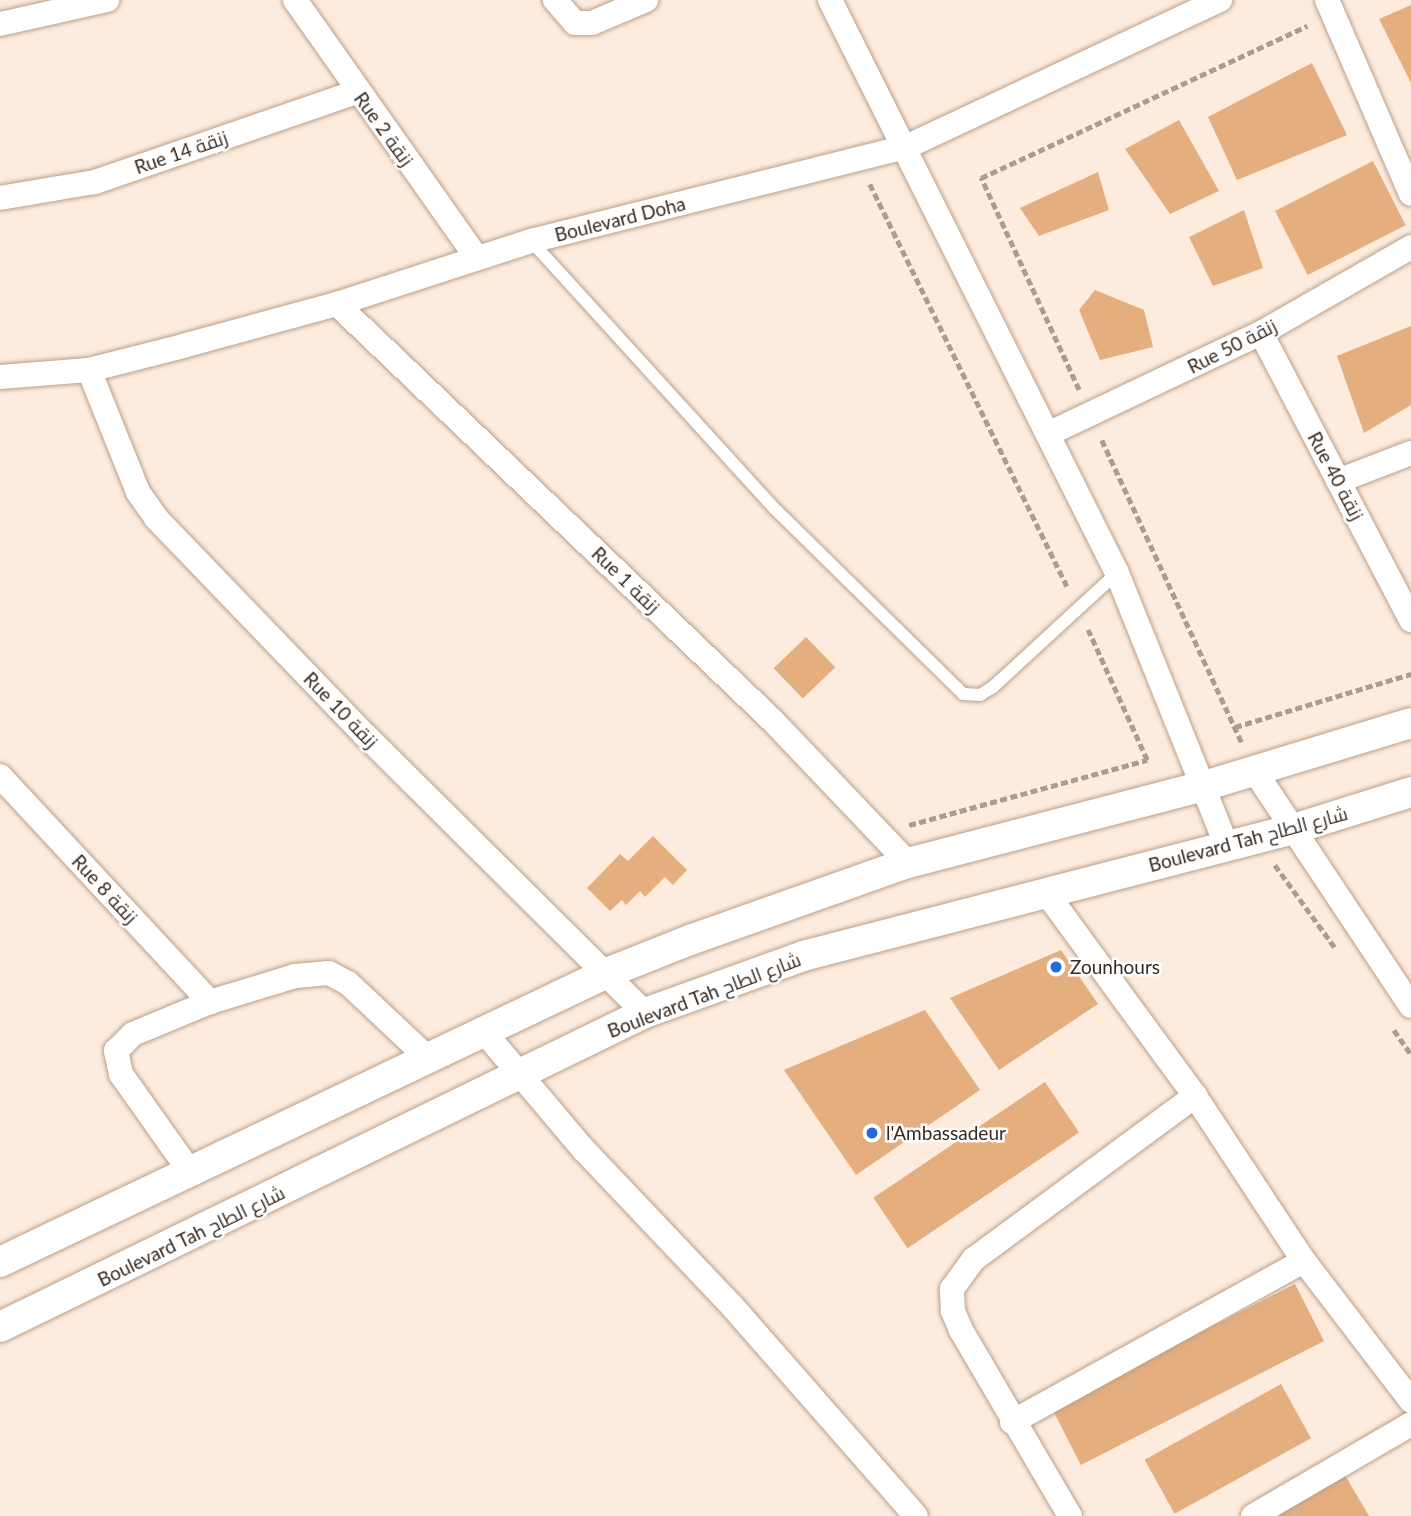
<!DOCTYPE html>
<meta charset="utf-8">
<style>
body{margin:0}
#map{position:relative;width:1411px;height:1516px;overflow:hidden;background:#fdecde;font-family:Lato,Cairo,sans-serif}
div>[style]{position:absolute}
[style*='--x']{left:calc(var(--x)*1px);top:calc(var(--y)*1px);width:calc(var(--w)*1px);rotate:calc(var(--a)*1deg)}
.building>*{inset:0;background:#e4ae7e;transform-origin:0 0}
.path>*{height:4.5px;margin-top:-2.25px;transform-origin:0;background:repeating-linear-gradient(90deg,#aa9c90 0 7px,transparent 0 10.5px)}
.roads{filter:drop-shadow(0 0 2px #ba9f89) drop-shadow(0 0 2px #ba9f89)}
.service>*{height:12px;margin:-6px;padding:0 6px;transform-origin:6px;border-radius:6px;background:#fff}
.minor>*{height:24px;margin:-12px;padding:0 12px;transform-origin:12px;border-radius:12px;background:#fff}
.tertiary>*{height:30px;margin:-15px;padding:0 15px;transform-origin:15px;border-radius:15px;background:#fff}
.dots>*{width:19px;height:19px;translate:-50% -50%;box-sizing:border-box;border:4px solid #fff;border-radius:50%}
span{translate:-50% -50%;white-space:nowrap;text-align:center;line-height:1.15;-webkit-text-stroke:5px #fff;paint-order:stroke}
.street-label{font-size:19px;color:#352a21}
.poi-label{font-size:19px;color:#352a21}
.left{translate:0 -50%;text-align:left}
</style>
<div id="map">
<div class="building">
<div style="clip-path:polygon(1411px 5px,1411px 83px,1379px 19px)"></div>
<div style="clip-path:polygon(1312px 63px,1347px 135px,1237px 180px,1208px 117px)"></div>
<div style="clip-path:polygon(1179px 120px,1219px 191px,1170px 214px,1125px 149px)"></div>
<div style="left:1373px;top:161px;width:72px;height:110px;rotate:63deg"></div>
<div style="clip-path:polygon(1098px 172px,1109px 210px,1039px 236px,1020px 208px)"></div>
<div style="clip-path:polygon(1244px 210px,1263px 268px,1213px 286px,1189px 237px)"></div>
<div style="clip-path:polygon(1095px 290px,1144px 310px,1153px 347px,1100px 360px,1079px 310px)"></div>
<div style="clip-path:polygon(1411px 326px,1411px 405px,1364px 433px,1337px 356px)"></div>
<div style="left:806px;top:637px;width:42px;height:45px;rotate:46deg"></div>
<div style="clip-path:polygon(653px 836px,687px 870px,673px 885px,665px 877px,645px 897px,640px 891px,626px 905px,622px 900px,610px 911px,587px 888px,620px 854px,628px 861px)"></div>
<div style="clip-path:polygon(1061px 950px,1098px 1004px,999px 1070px,950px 998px)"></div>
<div style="clip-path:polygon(925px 1010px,980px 1090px,856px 1175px,784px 1070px)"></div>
<div style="left:1045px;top:1082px;width:61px;height:207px;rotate:56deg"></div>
<div style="left:1295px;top:1284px;width:64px;height:273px;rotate:63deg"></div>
<div style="left:1281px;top:1384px;width:62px;height:156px;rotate:61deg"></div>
<div style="clip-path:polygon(1342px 1470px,1369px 1516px,1263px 1516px)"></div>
</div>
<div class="path">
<div style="--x:870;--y:184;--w:450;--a:63.9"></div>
<div style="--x:1079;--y:390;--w:234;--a:-114.8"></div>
<div style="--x:981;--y:178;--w:360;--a:-25"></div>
<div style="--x:1102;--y:440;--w:334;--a:65.2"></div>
<div style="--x:1235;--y:727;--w:184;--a:-16.8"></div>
<div style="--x:909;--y:825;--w:247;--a:-15.3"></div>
<div style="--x:1147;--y:760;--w:143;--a:-114.4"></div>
<div style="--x:1275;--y:865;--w:104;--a:54"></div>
<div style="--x:1394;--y:1030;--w:29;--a:55"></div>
</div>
<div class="roads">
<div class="service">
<div style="--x:531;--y:241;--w:362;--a:47.7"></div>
<div style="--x:775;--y:509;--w:264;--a:44.5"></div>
<div style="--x:963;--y:694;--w:17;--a:3"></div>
<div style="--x:980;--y:695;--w:15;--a:-32"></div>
<div style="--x:993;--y:687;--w:168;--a:-42.6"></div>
</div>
<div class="minor">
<div style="--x:295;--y:0;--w:314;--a:54.8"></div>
<div style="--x:555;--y:0;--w:30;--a:49"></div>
<div style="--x:575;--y:23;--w:17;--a:0"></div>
<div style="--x:592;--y:23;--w:59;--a:-23.1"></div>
<div style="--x:830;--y:0;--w:641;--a:63.39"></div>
<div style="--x:1117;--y:573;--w:294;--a:68.1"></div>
<div style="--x:1327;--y:0;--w:211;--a:66.6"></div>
<div style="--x:0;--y:24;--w:110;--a:-12.6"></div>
<div style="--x:0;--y:198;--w:96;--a:-9.6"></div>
<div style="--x:95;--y:182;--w:277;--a:-19"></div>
<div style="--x:337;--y:304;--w:600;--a:43.72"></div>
<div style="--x:771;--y:719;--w:199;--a:46.4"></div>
<div style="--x:1261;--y:333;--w:324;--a:62.4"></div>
<div style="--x:89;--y:370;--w:131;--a:68.1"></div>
<div style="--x:138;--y:492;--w:32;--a:55"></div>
<div style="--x:156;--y:518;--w:303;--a:46.1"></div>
<div style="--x:366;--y:736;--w:393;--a:44.8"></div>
<div style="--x:0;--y:377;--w:89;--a:-4.5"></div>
<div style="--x:89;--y:370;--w:97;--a:-14.3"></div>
<div style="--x:183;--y:346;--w:160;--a:-15.3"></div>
<div style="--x:337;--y:304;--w:204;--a:-18"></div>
<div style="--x:531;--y:241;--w:387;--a:-14.1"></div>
<div style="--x:906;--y:147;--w:347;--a:-25.1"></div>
<div style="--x:1048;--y:434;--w:236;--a:-25.4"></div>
<div style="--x:1261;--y:333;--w:173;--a:-29.8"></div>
<div style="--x:1338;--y:481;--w:78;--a:-21"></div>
<div style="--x:1254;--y:770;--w:283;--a:56.4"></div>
<div style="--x:0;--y:776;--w:309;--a:47.1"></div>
<div style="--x:1045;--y:891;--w:254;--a:53.8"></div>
<div style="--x:1195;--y:1096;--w:198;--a:56.6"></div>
<div style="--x:1304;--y:1261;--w:176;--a:52.6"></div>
<div style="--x:485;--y:1033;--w:153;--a:49.8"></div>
<div style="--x:584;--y:1150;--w:215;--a:46.5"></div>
<div style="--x:732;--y:1306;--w:279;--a:48.8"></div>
<div style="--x:191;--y:1173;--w:121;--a:-125.3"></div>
<div style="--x:121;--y:1074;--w:24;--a:-102"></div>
<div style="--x:116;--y:1051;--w:24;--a:-45"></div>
<div style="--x:133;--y:1034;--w:83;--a:-22.6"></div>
<div style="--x:210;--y:1002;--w:89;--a:-17"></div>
<div style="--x:295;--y:976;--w:34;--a:-5"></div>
<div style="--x:329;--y:973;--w:21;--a:28"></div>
<div style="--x:348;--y:983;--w:112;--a:43.2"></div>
<div style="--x:1012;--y:1422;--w:333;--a:-28.9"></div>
<div style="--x:1070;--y:1516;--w:216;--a:-120.4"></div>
<div style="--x:961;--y:1330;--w:21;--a:-113"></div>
<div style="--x:953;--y:1311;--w:22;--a:-93"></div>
<div style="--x:952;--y:1289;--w:37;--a:-54"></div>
<div style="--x:974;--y:1259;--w:275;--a:-36.4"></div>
<div style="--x:1253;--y:1516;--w:183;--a:-30.2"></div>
</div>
<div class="tertiary">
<div style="--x:0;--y:1262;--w:672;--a:-25.46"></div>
<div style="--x:607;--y:973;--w:89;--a:-21.7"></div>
<div style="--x:690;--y:940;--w:231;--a:-19.5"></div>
<div style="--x:908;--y:863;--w:306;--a:-14.6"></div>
<div style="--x:1204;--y:786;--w:216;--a:-16.9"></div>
<div style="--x:0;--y:1327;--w:717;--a:-25.96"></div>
<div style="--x:645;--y:1013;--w:168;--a:-19.8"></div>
<div style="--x:803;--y:956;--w:503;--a:-14.51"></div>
<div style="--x:1290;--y:830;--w:127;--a:-17.4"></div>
</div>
</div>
<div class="dots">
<div style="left:1056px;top:967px;background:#246ad6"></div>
<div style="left:872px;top:1133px;background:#246ad6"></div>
</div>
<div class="street-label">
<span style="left:384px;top:129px;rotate:54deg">Rue 2 زنقة</span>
<span style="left:181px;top:152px;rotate:-19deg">Rue 14 زنقة</span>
<span style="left:620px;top:219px;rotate:-14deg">Boulevard Doha</span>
<span style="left:1232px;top:346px;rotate:-27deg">Rue 50 زنقة</span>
<span style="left:1336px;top:476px;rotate:62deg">Rue 40 زنقة</span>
<span style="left:626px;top:580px;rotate:44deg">Rue 1 زنقة</span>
<span style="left:341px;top:710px;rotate:46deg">Rue 10 زنقة</span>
<span style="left:1248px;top:839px;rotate:-15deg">Boulevard Tah شارع الطاح</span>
<span style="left:105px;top:889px;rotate:47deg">Rue 8 زنقة</span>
<span style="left:704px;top:995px;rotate:-21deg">Boulevard Tah شارع الطاح</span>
<span style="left:191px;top:1236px;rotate:-26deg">Boulevard Tah شارع الطاح</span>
</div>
<div class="poi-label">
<span class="left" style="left:1070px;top:967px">Zounhours</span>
<span class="left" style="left:886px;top:1133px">l'Ambassadeur</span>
</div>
</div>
